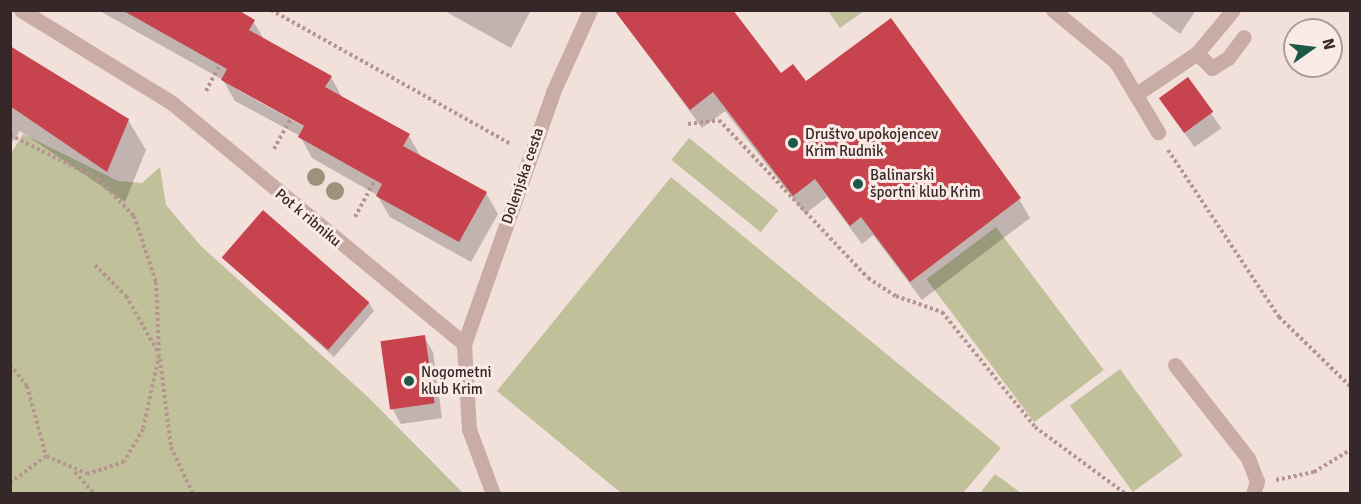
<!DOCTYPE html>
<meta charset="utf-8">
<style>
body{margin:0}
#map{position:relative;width:1361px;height:504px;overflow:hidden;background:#f2e0db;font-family:Signika,sans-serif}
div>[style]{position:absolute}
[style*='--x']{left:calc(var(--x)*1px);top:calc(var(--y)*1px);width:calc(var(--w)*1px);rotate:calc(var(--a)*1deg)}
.green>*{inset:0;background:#c0c19b;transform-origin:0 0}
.shadow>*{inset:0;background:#0003;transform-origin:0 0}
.building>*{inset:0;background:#c7444e;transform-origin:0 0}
.path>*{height:4px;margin-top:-2px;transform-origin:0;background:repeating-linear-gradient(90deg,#b69591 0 3px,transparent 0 6px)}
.service>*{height:15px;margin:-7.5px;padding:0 7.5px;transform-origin:7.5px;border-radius:7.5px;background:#caaca7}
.minor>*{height:15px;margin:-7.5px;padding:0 7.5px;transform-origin:7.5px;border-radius:7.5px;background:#caaca7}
.trees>*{width:18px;height:18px;margin:-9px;border-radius:50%;background:#9b947a}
.dots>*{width:16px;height:16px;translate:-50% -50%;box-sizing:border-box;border:3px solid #faebe7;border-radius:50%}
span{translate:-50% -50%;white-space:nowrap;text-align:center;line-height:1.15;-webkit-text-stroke:6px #faebe7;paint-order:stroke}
.poi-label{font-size:15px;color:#362728}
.left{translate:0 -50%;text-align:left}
.street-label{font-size:15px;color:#362728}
.frame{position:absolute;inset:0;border:12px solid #362728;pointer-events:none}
.north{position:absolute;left:1283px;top:18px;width:60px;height:60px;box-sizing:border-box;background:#faebe7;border:2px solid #ac9d9b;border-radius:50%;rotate:76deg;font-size:16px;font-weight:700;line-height:24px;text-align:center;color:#362728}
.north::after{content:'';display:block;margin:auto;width:21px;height:27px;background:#1d5849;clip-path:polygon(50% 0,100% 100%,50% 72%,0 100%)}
</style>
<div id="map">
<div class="green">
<div style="clip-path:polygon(828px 11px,864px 11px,840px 28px)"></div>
<div style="clip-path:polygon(23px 134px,118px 181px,142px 183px,160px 167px,166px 205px,201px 246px,368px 397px,463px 493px,11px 493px,10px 155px)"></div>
<div style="left:689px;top:138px;width:115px;height:28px;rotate:39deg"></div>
<div style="clip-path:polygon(671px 177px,1001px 448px,963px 493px,621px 493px,497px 391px)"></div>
<div style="left:996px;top:227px;width:179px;height:87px;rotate:53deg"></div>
<div style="left:1120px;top:369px;width:107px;height:62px;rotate:54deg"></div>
<div style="clip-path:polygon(995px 474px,1021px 493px,980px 493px)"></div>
</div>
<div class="shadow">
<div style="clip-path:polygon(evenodd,98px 10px,235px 10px,253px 21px,265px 41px,331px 77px,343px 99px,409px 136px,421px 157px,486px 193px,498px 214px,471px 262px,390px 217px,377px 195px,312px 158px,300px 136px,235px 101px,223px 80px,98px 10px,238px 87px,312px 128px,310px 130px,238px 90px,238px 87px)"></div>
<div style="clip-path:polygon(443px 10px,531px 10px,511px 48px)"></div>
<div style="clip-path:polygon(615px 10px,806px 83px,1019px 199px,1030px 218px,922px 300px,873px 235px,862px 244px,827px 197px,805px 214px,725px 111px,702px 128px)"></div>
<div style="clip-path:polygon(1148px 10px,1196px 10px,1180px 34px)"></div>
<div style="clip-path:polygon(10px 48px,128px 120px,146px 150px,125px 202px,20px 131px,10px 145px)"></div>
<div style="left:1187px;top:79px;width:60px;height:33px;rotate:55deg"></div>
<div style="clip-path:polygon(224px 258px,369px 303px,374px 311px,334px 357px)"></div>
<div style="clip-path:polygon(424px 337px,433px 352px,442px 418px,401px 424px,392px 408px)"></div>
</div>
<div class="building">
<div style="clip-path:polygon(122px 10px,238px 10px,255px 20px,249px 30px,332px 76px,325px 87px,410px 134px,403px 146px,487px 192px,459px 242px,376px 196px,382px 184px,298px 137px,304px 126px,221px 80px,227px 69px)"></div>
<div style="clip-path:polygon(614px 10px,733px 10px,781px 73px,793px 64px,806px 81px,891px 18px,1021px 198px,910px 282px,861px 217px,850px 226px,815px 179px,793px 196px,713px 92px,690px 110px)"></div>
<div style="clip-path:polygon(10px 46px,129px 119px,107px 172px,10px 106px)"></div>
<div style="left:1188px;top:77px;width:43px;height:36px;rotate:54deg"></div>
<div style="left:263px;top:210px;width:141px;height:63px;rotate:41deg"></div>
<div style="left:425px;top:335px;width:69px;height:45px;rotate:82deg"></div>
</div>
<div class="path">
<div style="--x:271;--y:10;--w:275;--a:29.2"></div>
<div style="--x:206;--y:91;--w:30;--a:-62"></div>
<div style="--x:688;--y:124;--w:31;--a:-7"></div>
<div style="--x:719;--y:120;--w:217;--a:46.7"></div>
<div style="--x:868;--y:278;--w:33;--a:33"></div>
<div style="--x:896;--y:296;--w:49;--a:19.2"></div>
<div style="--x:942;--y:312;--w:148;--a:51"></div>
<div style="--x:1035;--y:427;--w:113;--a:36.4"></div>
<div style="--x:10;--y:135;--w:98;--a:26.6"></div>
<div style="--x:98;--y:179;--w:52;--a:45.8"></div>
<div style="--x:134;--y:216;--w:70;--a:71.6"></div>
<div style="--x:156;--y:282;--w:73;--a:87.6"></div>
<div style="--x:159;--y:355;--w:76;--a:102.2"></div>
<div style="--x:143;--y:429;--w:38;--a:120"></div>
<div style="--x:124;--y:462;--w:38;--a:162"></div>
<div style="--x:88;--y:474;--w:46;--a:-156.8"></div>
<div style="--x:46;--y:456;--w:45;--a:143.1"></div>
<div style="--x:274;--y:149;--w:35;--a:-61"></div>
<div style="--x:1168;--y:150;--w:201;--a:56.4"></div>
<div style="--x:1279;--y:317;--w:99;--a:44.2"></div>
<div style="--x:355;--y:217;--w:42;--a:-61.6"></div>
<div style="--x:95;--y:265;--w:44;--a:45"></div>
<div style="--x:126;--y:296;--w:64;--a:60.3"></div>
<div style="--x:160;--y:359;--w:89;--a:82.9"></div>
<div style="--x:171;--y:447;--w:52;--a:64.9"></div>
<div style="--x:10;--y:365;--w:27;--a:51"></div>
<div style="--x:27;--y:386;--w:73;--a:74.8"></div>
<div style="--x:75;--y:472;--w:29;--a:49"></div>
<div style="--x:1276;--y:480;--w:39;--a:-12"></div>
<div style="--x:1314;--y:472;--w:42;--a:-31.4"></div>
</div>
<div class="service">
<div style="--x:1197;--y:53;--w:21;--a:45"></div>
<div style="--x:1212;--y:68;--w:19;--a:-32"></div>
<div style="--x:1228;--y:58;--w:26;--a:-53"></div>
</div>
<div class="minor">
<div style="--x:21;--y:10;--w:177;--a:31.6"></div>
<div style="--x:172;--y:103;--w:379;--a:39.5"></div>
<div style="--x:1053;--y:10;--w:82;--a:39.5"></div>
<div style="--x:1116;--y:62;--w:82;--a:59"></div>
<div style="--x:1138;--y:93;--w:71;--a:-34.1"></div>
<div style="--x:1197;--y:53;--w:56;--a:-50.1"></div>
<div style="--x:1175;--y:365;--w:118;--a:51.9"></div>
<div style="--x:1248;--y:458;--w:25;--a:69"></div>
<div style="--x:1257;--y:481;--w:14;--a:107"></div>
<div style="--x:493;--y:494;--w:69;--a:-110.3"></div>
<div style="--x:469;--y:429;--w:85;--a:-93.4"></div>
<div style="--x:464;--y:344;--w:267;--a:-70.5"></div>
<div style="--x:553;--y:92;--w:90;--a:-65.7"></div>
</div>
<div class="trees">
<div style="left:316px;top:177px"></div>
<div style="left:335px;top:191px"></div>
</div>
<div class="dots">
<div style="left:793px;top:143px;background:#1d5849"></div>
<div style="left:858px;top:184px;background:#1d5849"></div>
<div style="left:409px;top:381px;background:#1d5849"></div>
</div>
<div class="poi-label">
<span class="left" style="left:805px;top:143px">Društvo upokojencev<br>Krim Rudnik</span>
<span class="left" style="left:870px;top:184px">Balinarski<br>športni klub Krim</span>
<span class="left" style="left:421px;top:381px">Nogometni<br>klub Krim</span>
</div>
<div class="street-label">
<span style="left:523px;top:176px;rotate:-71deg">Dolenjska cesta</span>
<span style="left:308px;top:218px;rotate:40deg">Pot k ribniku</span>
</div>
<div class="frame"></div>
<div class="north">N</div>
</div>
